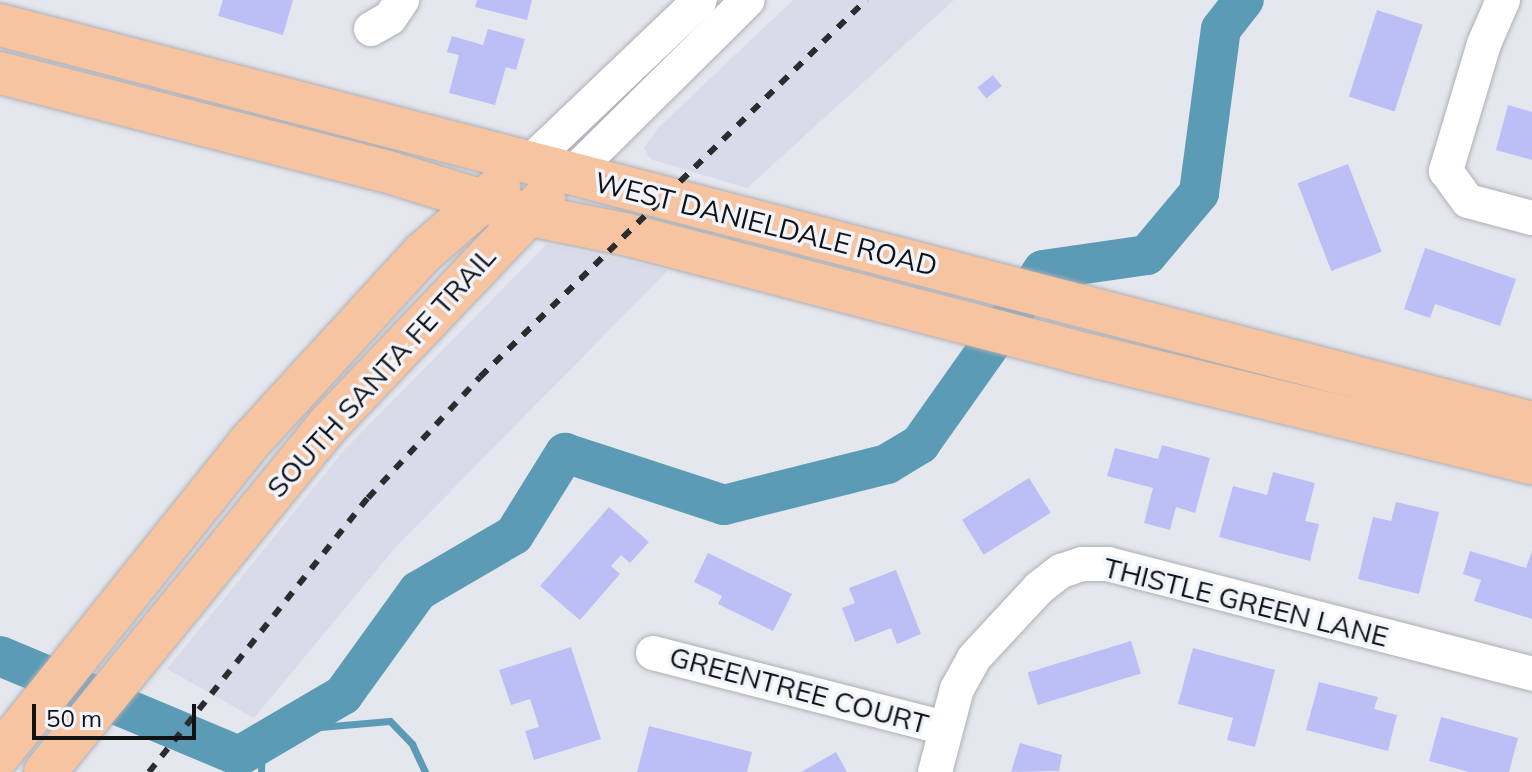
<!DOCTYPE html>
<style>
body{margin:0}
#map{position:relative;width:1532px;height:772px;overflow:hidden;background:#e5e7ee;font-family:Mulish,sans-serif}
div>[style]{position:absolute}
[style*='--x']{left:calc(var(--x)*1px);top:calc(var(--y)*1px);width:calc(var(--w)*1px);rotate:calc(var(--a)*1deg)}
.built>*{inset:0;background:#d8dbe9}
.stream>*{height:7px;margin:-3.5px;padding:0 3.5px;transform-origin:3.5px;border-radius:3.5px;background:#5b9bb6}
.river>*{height:40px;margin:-20px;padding:0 20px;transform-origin:20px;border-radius:20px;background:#5b9bb6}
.building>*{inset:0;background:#bbbff6;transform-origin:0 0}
.roads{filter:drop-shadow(0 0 2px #adafb5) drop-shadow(0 0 2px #adafb5)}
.minor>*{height:34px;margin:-17px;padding:0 17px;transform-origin:17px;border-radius:17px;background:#fff}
.major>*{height:42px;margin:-21px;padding:0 21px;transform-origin:21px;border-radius:21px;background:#f7c4a1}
.rail>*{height:6px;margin-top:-3px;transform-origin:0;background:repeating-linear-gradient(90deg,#2b2c2f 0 10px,transparent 0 20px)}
span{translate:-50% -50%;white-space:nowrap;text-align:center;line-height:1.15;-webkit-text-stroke:7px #f2f4fb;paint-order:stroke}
.street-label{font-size:28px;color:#111214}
.scale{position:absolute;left:32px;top:704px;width:164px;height:36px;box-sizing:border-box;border:4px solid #111214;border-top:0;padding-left:10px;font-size:24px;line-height:28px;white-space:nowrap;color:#111214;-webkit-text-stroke:6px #f2f4fb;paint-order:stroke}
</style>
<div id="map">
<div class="built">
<div style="clip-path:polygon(793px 0,954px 0,747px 188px,650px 159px,644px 148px,658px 128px)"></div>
<div style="clip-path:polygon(547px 244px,668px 270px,395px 548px,254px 718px,167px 669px,345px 449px)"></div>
</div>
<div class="stream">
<div style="--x:285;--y:730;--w:105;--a:-4.9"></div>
<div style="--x:390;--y:721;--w:32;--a:46"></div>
<div style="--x:412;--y:744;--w:31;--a:65"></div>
<div style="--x:261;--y:772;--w:29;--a:-88"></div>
</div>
<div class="river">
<div style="--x:0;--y:656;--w:259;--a:22.7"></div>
<div style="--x:239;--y:756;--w:121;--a:-30.4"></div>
<div style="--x:343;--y:695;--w:128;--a:-54.2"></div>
<div style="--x:418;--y:591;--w:111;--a:-30.3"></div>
<div style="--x:514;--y:535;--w:97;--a:-58.1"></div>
<div style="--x:565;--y:453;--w:167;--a:18.1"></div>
<div style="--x:724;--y:505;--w:168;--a:-14.1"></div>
<div style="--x:887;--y:464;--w:39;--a:-31"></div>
<div style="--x:920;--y:444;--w:213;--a:-54.7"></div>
<div style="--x:1043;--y:270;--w:105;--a:-8.2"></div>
<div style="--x:1147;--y:255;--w:81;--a:-50"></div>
<div style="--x:1199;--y:193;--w:165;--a:-82.4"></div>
<div style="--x:1221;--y:29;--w:37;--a:-52"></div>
</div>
<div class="building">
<div style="clip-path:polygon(223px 0,293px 0,283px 35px,218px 16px)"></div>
<div style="clip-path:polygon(477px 0,532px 0,527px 20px,475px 7px)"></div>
<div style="left:1377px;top:10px;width:48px;height:91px;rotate:18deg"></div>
<div style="clip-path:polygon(488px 29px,525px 39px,516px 70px,506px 67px,495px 105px,449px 93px,459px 55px,447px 52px,452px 36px,483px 45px)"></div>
<div style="left:993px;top:75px;width:14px;height:20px;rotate:51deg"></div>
<div style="clip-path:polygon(1508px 105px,1532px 112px,1532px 160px,1496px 150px)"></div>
<div style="left:1348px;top:164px;width:94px;height:54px;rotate:69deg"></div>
<div style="clip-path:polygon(1425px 248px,1516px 279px,1500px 326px,1435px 304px,1430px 318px,1404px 309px)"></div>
<div style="clip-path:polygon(1162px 445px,1210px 458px,1195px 513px,1176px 507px,1170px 530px,1144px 523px,1153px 488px,1107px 476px,1115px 448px,1158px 459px)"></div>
<div style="clip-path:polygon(1273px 472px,1315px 483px,1305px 521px,1319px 524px,1310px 561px,1219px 537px,1233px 486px,1267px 495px)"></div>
<div style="left:1029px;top:478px;width:41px;height:79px;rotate:58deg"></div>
<div style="clip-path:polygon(1396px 502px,1439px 512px,1419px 594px,1358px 579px,1373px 517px,1391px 521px)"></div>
<div style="clip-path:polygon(609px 507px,649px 542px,630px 563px,621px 555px,611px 566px,620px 574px,580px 620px,540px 586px)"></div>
<div style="clip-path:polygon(1470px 551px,1526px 568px,1532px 551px,1532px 619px,1474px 601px,1481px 580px,1463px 574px)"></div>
<div style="clip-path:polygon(708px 553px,792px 594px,773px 631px,718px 604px,722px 596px,694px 582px)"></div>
<div style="clip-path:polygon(896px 570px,921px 634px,897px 644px,891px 628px,855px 642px,842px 608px,855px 603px,849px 588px)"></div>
<div style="left:1131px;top:641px;width:34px;height:108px;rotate:73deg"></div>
<div style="clip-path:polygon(571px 647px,601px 739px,534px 760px,525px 731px,539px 727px,530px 699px,511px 705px,499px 670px)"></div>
<div style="clip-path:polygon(1193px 648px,1275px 670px,1255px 747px,1227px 740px,1233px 718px,1178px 704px)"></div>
<div style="clip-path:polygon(1319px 682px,1378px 697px,1374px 709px,1397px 715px,1388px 751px,1306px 730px)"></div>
<div style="clip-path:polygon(1441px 717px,1518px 738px,1509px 772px,1469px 772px,1429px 761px)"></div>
<div style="clip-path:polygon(649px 726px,752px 752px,747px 772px,637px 772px)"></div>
<div style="clip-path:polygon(1020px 743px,1062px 755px,1059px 771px,1011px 772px)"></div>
<div style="clip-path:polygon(836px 752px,847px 772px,801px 772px)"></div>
</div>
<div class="roads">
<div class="minor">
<div style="--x:1503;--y:0;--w:48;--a:113.4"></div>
<div style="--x:1484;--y:44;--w:133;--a:106.7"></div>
<div style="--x:1446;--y:171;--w:37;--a:54"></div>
<div style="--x:1468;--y:201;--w:66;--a:14.9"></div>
<div style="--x:371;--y:29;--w:22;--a:-30"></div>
<div style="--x:390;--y:18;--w:22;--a:-56"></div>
<div style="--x:531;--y:161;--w:233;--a:-43.6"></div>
<div style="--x:572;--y:174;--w:247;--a:-44.7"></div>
<div style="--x:653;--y:653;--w:301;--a:14.4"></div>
<div style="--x:935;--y:772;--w:86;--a:-75.2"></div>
<div style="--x:957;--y:689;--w:35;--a:-61"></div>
<div style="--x:974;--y:658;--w:96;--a:-47.1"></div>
<div style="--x:1039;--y:588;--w:28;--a:-38"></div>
<div style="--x:1061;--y:571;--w:22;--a:-18"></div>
<div style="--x:1082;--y:564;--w:26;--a:0"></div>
<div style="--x:1108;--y:564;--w:438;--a:14.5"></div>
</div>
<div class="major">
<div style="--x:0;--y:25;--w:1583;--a:14.56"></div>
<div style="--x:0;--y:73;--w:397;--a:14.3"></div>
<div style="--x:385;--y:171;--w:146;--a:17.1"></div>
<div style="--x:525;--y:214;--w:105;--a:11.5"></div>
<div style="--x:628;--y:235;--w:463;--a:14.6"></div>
<div style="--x:1076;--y:352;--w:469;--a:13.7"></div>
<div style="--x:0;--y:754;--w:397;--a:-51.3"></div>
<div style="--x:248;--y:444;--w:259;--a:-47.5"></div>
<div style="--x:423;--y:253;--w:101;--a:-41"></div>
<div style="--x:45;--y:772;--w:449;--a:-50.8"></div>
<div style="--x:329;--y:424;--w:312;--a:-46.4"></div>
</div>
</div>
<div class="rail">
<div style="--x:149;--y:772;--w:351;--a:-51.4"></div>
<div style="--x:368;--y:498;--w:165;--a:-47.2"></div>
<div style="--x:480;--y:377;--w:540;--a:-44.32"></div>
</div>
<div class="street-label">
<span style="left:766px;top:224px;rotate:14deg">WEST DANIELDALE ROAD</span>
<span style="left:381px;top:372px;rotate:-48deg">SOUTH SANTA FE TRAIL</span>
<span style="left:1246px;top:602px;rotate:14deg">THISTLE GREEN LANE</span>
<span style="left:799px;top:690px;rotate:15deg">GREENTREE COURT</span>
</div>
<div class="scale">50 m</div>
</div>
